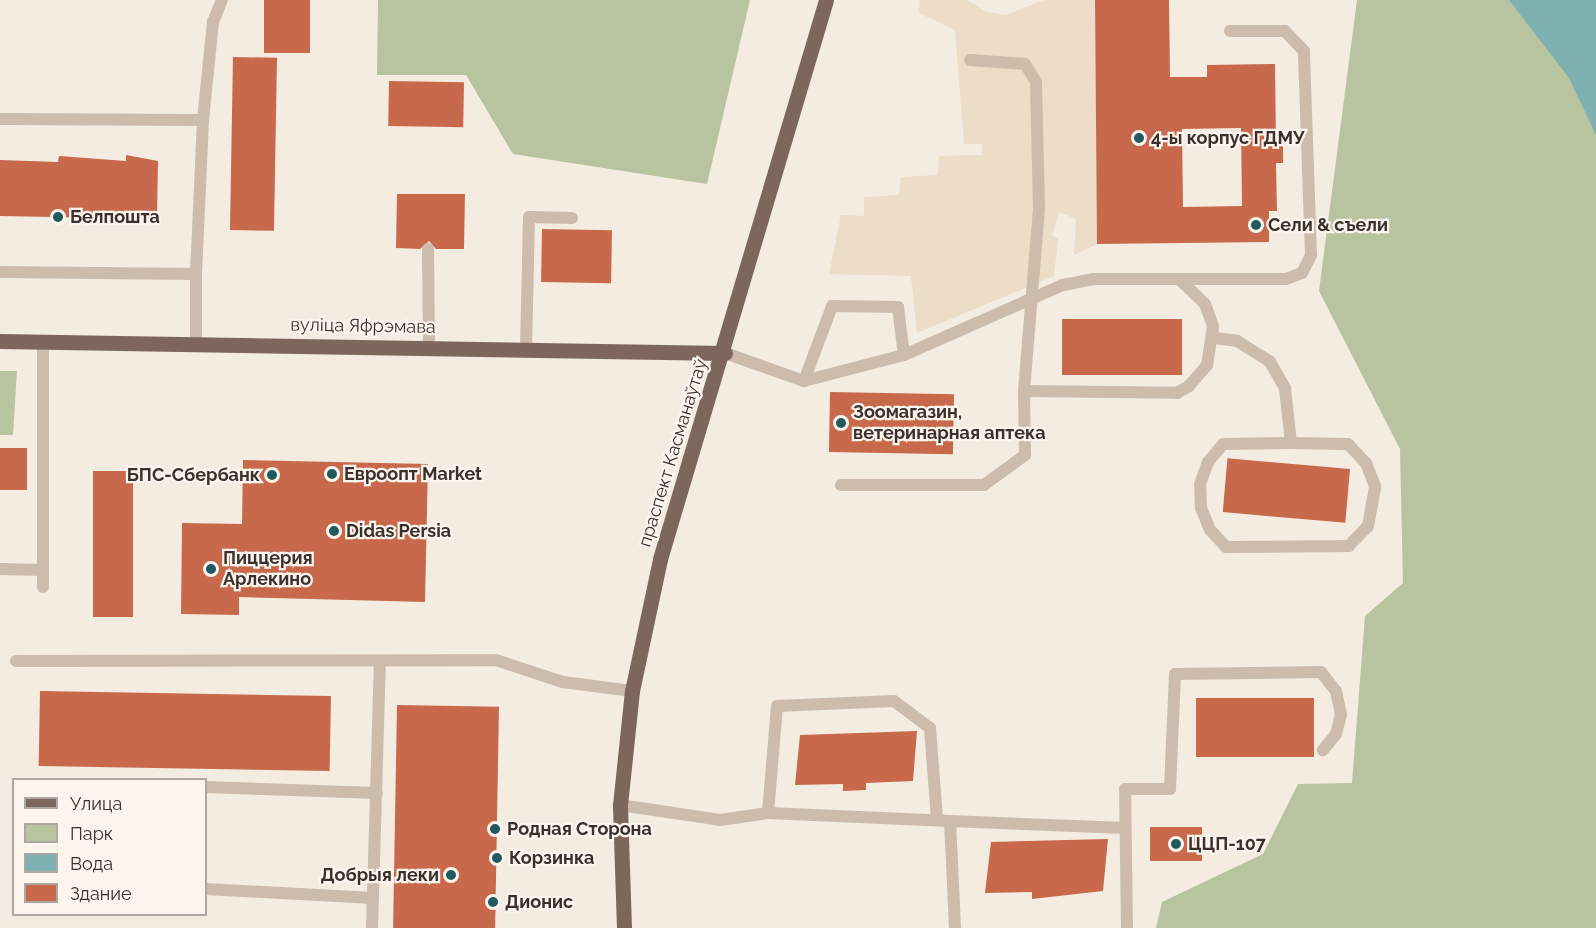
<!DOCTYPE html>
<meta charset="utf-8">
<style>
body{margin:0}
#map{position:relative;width:1596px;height:928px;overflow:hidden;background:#f4ebe1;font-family:Raleway,sans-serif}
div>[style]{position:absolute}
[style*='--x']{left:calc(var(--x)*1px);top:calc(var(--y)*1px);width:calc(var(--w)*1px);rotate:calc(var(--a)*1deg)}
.green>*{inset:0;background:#b8c4a0}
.plaza>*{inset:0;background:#ecdcc8}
.water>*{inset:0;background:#7fb0b2}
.building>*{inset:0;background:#c8694b;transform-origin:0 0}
.service>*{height:12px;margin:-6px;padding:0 6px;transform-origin:6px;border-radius:6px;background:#cdbbac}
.primary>*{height:15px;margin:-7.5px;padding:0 7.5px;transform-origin:7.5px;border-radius:7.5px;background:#7d675c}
.dots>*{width:16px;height:16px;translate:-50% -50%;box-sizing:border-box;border:3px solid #fbf5ee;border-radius:50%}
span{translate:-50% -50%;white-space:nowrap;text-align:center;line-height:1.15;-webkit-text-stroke:4.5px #fbf5ee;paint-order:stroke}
.poi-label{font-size:18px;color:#3b302b;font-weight:700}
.left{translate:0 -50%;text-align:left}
.right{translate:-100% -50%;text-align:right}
.street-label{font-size:18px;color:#3b302b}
.legend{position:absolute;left:12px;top:778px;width:195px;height:138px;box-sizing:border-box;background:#fbf5ee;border:2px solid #aea6a0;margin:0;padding:8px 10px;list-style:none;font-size:18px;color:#3b302b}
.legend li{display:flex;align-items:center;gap:12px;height:30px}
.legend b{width:30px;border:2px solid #aea6a0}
</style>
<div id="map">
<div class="green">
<div style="clip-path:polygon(378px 0,750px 0,707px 184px,513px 154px,466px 75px,377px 75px)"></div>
<div style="clip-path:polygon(1357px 0,1596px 0,1596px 928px,1156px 928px,1162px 902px,1263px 854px,1298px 784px,1352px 783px,1365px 616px,1403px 583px,1400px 449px,1319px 291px)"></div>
<div style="clip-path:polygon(0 371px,17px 371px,13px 435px,0 435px)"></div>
</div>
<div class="plaza">
<div style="clip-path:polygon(920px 0,966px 0,987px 12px,1006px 15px,1044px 0,1095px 0,1097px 244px,1074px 255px,1076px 219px,1059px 212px,1052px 235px,1058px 239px,1054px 276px,917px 333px,911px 276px,829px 274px,841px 215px,864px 216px,864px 197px,899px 195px,901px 177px,938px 175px,939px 156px,982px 155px,982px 144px,964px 144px,955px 30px,919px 13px)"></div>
</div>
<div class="water">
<div style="clip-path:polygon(1509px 0,1596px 0,1596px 135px,1569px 78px)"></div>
</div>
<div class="building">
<div style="left:264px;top:0;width:46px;height:53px"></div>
<div style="clip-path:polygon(evenodd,1095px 0,1169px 0,1170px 77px,1207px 77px,1207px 65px,1275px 64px,1276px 144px,1283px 144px,1283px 163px,1276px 163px,1277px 211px,1269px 211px,1269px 242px,1097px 244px,1095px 0,1241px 128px,1242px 206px,1183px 207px,1182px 129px,1241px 128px)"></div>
<div style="left:233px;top:57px;width:44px;height:173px;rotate:1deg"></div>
<div style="left:389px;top:81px;width:75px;height:45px;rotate:1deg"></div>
<div style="clip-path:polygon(126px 155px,158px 161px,157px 219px,0 216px,0 160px,58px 162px,59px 156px,126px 161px)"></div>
<div style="clip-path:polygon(397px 194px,465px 194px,464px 249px,436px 249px,429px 241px,420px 249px,396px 248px)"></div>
<div style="left:542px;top:229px;width:70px;height:53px;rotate:1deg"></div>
<div style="left:1062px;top:319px;width:120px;height:56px"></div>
<div style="left:830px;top:392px;width:124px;height:60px;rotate:1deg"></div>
<div style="left:0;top:448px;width:27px;height:42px"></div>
<div style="clip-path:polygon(243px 460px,428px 464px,425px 602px,239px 597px,239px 615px,181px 614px,182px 523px,242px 524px)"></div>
<div style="left:1350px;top:469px;width:54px;height:123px;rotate:95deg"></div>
<div style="left:93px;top:471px;width:40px;height:146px"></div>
<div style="left:40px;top:691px;width:291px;height:75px;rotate:1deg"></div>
<div style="left:1196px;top:698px;width:118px;height:59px"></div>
<div style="left:397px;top:705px;width:102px;height:223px;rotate:1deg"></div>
<div style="clip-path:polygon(917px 731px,913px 781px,866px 783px,866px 790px,843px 791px,843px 784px,795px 785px,800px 735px)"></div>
<div style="left:1150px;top:827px;width:52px;height:34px"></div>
<div style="clip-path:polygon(1108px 839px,1103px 891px,1032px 899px,1032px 892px,985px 893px,991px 842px)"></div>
</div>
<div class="service">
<div style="--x:0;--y:119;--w:203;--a:0.3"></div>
<div style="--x:203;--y:120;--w:154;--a:92.6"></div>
<div style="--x:203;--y:120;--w:99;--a:-84.2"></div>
<div style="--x:213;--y:22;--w:24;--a:-68"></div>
<div style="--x:428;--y:249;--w:97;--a:89.4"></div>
<div style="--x:0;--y:272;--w:196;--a:0.6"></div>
<div style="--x:196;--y:274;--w:69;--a:90"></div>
<div style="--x:1214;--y:338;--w:23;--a:7"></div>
<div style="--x:1237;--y:341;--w:39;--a:32"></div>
<div style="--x:1270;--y:362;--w:30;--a:60"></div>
<div style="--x:1285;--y:388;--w:55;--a:83.8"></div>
<div style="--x:1291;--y:443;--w:57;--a:1"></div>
<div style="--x:1348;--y:444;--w:26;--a:47"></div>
<div style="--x:1366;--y:463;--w:26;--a:69"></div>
<div style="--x:1375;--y:487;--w:40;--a:100"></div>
<div style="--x:1368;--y:526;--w:28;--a:134"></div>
<div style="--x:1349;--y:546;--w:123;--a:179.5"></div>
<div style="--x:1226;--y:547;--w:23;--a:-133"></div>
<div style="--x:1210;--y:530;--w:24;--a:-112"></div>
<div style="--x:1201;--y:508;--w:24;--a:-92"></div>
<div style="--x:1200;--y:484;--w:23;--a:-70"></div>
<div style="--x:1208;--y:462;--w:23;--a:-50"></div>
<div style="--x:1223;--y:444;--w:68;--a:-0.8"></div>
<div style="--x:526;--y:349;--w:132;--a:-88.7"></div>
<div style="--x:529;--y:217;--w:43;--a:1.3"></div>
<div style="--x:725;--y:353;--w:84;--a:19.5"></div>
<div style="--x:804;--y:381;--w:103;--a:-14.6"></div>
<div style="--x:904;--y:355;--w:174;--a:-23.8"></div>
<div style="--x:1063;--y:285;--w:32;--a:-11"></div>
<div style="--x:1094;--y:279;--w:192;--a:0"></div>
<div style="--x:1286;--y:279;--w:17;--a:-21"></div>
<div style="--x:1302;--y:273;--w:20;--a:-63"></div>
<div style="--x:1311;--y:255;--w:204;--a:-92"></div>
<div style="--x:1304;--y:51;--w:28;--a:-134"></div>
<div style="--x:1285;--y:31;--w:55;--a:180"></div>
<div style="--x:804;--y:381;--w:80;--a:-69.5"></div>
<div style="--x:832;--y:306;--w:66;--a:0.9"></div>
<div style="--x:898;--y:307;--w:48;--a:82.9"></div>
<div style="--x:1024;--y:391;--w:153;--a:0.7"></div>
<div style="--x:1177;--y:393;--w:14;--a:-30"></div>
<div style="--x:1189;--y:386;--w:28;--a:-49"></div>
<div style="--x:1207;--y:365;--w:39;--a:-81"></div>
<div style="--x:1213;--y:326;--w:23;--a:-110"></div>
<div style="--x:1205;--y:304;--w:35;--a:-136"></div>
<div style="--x:841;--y:485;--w:143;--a:0"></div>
<div style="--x:984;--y:485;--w:51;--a:-36.2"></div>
<div style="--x:1025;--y:455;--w:64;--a:-90.9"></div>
<div style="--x:1024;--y:391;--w:185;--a:-85.3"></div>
<div style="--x:1039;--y:207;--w:125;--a:-91.4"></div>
<div style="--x:1036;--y:82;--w:21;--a:-121"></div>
<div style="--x:1025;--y:64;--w:55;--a:-175.8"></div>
<div style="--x:0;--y:569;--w:43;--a:1.3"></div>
<div style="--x:43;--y:587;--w:245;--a:-90"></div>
<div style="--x:16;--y:661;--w:480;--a:-0.1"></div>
<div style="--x:496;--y:660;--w:71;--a:18.2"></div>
<div style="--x:563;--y:682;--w:70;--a:7.4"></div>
<div style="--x:206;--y:787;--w:171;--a:2"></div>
<div style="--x:620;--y:805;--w:101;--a:8.5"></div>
<div style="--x:720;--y:820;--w:49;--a:-8.3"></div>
<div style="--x:768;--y:813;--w:182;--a:2.5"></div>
<div style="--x:950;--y:821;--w:107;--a:87.3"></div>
<div style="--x:768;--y:813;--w:107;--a:-85.2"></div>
<div style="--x:777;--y:706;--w:117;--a:-2.4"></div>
<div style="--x:894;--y:701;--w:45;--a:36.9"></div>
<div style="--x:930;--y:728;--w:92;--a:85.6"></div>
<div style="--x:950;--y:821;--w:175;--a:2.3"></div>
<div style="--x:206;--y:889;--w:167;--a:3.1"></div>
<div style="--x:372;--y:928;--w:264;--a:-88.3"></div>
<div style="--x:1127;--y:928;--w:139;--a:-90.8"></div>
<div style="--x:1125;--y:789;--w:45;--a:0"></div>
<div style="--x:1170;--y:789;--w:115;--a:-87.5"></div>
<div style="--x:1175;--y:674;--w:146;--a:-0.8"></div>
<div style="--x:1321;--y:672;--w:24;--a:52"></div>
<div style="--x:1336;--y:691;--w:24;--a:78"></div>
<div style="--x:1341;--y:714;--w:21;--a:104"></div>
<div style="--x:1336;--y:734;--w:21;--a:129"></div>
</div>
<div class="primary">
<div style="--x:0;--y:341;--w:725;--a:0.95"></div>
<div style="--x:624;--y:928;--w:123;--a:-91.9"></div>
<div style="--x:620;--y:805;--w:115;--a:-84"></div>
<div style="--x:632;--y:691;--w:135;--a:-78"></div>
<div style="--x:660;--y:559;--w:583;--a:-73.46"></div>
</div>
<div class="dots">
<div style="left:1139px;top:138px;background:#1f5a5e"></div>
<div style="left:58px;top:217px;background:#1f5a5e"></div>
<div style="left:1256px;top:225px;background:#1f5a5e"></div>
<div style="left:841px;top:423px;background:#1f5a5e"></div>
<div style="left:332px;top:474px;background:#1f5a5e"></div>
<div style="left:272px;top:475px;background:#1f5a5e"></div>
<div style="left:334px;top:531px;background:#1f5a5e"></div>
<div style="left:211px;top:569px;background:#1f5a5e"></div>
<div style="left:495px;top:829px;background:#1f5a5e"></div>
<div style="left:1176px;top:844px;background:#1f5a5e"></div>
<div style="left:497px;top:858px;background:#1f5a5e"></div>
<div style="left:451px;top:875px;background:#1f5a5e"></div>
<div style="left:493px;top:902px;background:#1f5a5e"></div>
</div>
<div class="poi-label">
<span class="left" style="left:1151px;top:138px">4-ы корпус ГДМУ</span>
<span class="left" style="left:70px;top:217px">Белпошта</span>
<span class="left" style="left:1268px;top:225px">Сели &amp; съели</span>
<span class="left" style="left:853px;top:423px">Зоомагазин,<br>ветеринарная аптека</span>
<span class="left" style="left:344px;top:474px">Евроопт Market</span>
<span class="right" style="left:260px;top:475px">БПС-Сбербанк</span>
<span class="left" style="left:346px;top:531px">Didas Persia</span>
<span class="left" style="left:223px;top:569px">Пиццерия<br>Арлекино</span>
<span class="left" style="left:507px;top:829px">Родная Сторона</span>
<span class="left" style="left:1188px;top:844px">ЦЦП-107</span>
<span class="left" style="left:509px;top:858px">Корзинка</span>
<span class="right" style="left:439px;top:875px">Добрыя леки</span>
<span class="left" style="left:505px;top:902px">Дионис</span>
</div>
<div class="street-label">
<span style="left:363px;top:326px;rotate:1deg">вуліца Яфрэмава</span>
<span style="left:673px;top:453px;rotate:-73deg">праспект Касманаўтаў</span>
</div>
<ul class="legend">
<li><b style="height:8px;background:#7d675c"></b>Улица</li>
<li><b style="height:16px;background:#b8c4a0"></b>Парк</li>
<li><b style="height:16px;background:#7fb0b2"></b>Вода</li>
<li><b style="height:16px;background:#c8694b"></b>Здание</li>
</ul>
</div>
